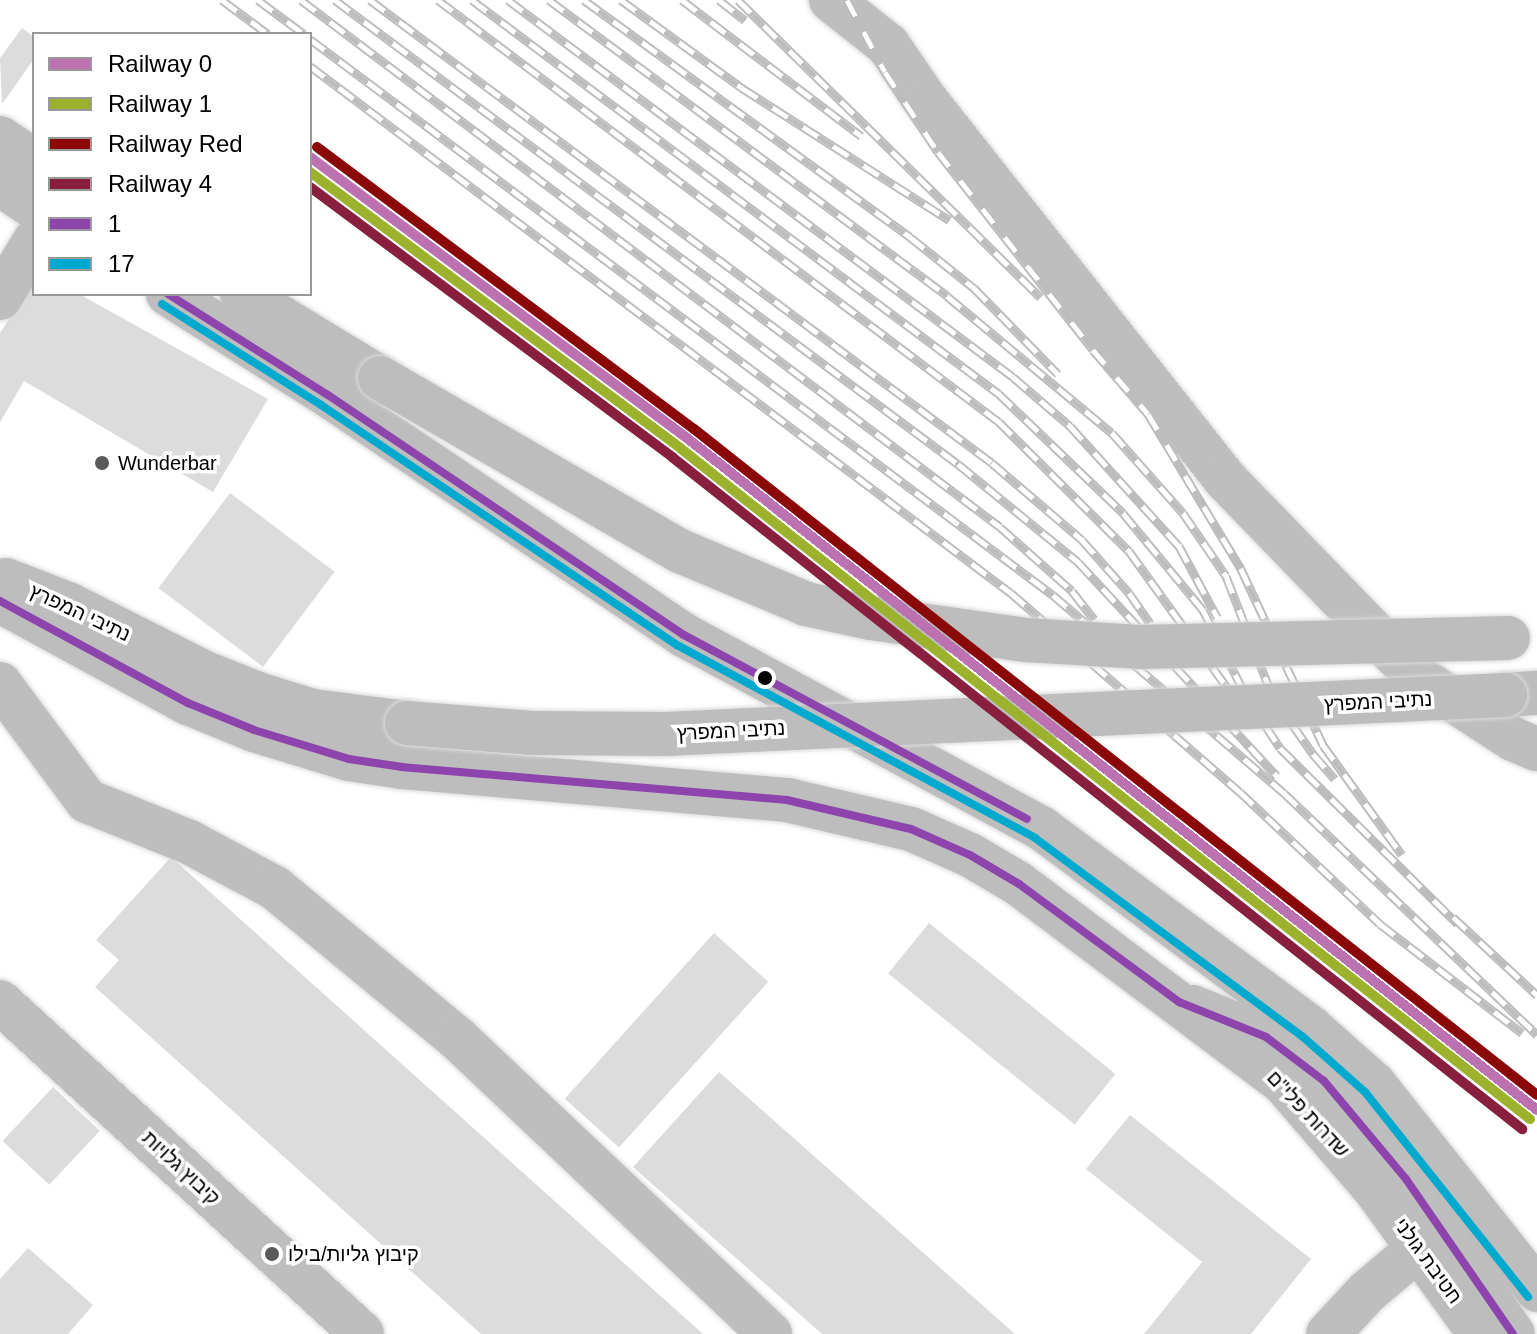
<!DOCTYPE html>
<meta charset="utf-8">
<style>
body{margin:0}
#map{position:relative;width:1537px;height:1334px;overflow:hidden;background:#fff;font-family:Arial,Heebo,sans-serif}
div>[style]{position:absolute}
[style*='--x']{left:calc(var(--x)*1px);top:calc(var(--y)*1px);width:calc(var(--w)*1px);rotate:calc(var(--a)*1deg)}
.building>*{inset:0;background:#dcdcdc;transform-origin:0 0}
.roads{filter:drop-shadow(0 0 2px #dbdbdb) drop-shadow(0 0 2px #dbdbdb)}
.minor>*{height:44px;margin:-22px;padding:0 22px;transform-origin:22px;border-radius:22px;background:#bebebe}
.highway>*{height:44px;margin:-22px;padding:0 22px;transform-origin:22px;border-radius:22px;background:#bdbdbd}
.rail>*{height:9px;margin-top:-4.5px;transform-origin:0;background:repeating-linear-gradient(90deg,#fff 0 18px,#bdbdbd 0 36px);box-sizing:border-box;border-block:2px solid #bdbdbd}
.bridges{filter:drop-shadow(0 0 2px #dbdbdb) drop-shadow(0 0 2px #dbdbdb)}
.highway-bridge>*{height:44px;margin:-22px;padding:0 22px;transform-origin:22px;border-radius:22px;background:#bdbdbd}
.bus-1>*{height:8px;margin:-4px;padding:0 4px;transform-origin:4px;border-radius:4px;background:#8e44ad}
.bus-2>*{height:8px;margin:-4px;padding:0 4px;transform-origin:4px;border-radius:4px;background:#00a9ce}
.rail-1>*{height:10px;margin:-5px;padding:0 5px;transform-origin:5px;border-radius:5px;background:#bc72b1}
.rail-2>*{height:10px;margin:-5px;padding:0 5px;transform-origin:5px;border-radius:5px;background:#9cb22c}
.rail-3>*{height:10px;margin:-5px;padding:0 5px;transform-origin:5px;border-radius:5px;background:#8a0808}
.rail-4>*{height:10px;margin:-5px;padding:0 5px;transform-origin:5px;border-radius:5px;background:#891f3e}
.dots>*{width:22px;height:22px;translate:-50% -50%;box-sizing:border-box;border:4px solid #fff;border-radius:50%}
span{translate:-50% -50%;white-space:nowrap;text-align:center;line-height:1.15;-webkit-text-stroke:7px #fff;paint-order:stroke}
.poi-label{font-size:20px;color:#000}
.left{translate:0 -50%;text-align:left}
.street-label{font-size:20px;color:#000}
.legend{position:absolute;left:32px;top:32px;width:280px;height:264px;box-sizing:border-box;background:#fff;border:2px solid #999;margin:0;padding:10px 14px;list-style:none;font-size:24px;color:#000}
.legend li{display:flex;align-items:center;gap:16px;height:40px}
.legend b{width:40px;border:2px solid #999}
</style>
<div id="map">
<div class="building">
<div style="clip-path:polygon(22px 28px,34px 37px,34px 59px,2px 104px,0 58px)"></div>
<div style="clip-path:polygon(34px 280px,34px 294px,79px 294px,268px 399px,213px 492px,24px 381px,0 422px,0 333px)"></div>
<div style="left:230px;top:493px;width:131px;height:119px;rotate:37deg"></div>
<div style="clip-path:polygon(171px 857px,703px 1334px,481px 1334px,95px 987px,119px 960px,96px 940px)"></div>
<div style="left:929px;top:923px;width:240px;height:65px;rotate:39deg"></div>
<div style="left:714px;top:933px;width:73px;height:223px;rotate:42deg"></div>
<div style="clip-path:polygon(719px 1072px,1015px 1334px,822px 1334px,633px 1167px)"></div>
<div style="left:53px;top:1087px;width:64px;height:74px;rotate:43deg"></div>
<div style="clip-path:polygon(1130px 1115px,1311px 1259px,1251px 1334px,1144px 1334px,1202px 1262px,1086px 1169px)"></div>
<div style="clip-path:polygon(28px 1248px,93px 1305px,68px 1334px,0 1334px,0 1279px)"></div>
</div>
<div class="roads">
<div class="minor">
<div style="--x:831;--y:0;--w:73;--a:38.3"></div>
<div style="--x:888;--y:45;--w:65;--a:55.6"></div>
<div style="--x:925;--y:99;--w:486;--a:51.7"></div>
<div style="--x:1226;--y:480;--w:273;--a:45.9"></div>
<div style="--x:1416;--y:676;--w:116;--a:33"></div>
<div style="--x:1513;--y:739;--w:26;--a:23"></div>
<div style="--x:0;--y:298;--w:66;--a:-58.7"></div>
<div style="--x:0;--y:684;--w:146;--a:53.4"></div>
<div style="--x:87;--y:801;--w:110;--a:21.9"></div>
<div style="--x:189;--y:842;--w:98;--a:28.1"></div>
<div style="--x:275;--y:888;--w:236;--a:39.5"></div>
<div style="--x:457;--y:1038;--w:431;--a:43.4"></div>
<div style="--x:0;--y:1002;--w:491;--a:42.5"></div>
<div style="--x:1193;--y:1007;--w:79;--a:22.3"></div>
<div style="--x:1266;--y:1037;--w:73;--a:37.2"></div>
<div style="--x:1324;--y:1081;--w:128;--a:50.1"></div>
<div style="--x:1406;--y:1179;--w:188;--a:55.4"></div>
<div style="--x:1328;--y:1334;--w:57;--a:-47.1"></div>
<div style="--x:1367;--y:1292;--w:68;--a:-40.2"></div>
</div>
<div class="highway">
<div style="--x:0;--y:138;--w:41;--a:34.1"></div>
<div style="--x:0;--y:184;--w:41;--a:34.1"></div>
<div style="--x:168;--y:294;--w:189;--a:32.3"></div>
<div style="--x:328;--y:395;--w:429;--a:34"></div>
<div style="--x:684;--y:635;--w:406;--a:28.4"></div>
<div style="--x:1041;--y:828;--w:336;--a:36.5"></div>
<div style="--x:1311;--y:1028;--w:84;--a:41.6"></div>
<div style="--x:1374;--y:1084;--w:263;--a:51.6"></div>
<div style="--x:242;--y:294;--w:162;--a:31.3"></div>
<div style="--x:6;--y:580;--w:69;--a:21.3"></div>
<div style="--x:70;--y:605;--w:151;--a:26.7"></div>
<div style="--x:205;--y:673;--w:57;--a:21.6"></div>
<div style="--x:258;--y:694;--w:58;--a:17.2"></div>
<div style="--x:313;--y:711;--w:95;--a:7.3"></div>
<div style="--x:0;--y:601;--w:214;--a:28.5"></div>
<div style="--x:188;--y:703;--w:71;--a:22.2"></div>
<div style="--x:254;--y:730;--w:99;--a:17"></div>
<div style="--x:349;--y:759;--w:54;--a:8.6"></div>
<div style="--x:402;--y:767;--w:386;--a:4.9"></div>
<div style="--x:787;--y:800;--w:127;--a:13.2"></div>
<div style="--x:911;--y:829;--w:64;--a:23.8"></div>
<div style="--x:970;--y:855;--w:57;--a:30.6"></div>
<div style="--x:1019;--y:884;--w:330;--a:36.9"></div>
<div style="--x:1283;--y:1082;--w:141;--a:49.3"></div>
<div style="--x:1375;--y:1189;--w:179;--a:54.1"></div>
<div style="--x:1505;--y:695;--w:32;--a:-4"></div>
</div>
</div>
<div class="rail">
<div style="--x:222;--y:0;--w:57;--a:36.5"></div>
<div style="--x:258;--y:0;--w:57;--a:36.5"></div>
<div style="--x:301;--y:0;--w:875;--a:37.01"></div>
<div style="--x:1000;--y:527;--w:96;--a:41.6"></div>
<div style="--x:1072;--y:591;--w:36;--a:52"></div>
<div style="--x:335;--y:0;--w:777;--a:36.68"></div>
<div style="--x:958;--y:464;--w:155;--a:39.2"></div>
<div style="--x:1078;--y:562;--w:292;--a:47.1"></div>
<div style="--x:370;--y:0;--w:775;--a:36.66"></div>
<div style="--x:992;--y:463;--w:118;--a:40.5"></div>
<div style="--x:1082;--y:540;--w:71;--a:48.4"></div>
<div style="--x:1129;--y:593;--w:37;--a:55"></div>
<div style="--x:438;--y:0;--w:702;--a:36.95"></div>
<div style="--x:999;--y:422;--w:183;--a:44.8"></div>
<div style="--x:1129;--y:551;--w:201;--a:54.3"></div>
<div style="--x:472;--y:0;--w:658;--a:36.78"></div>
<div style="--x:999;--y:394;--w:172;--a:43.8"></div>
<div style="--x:1123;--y:513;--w:126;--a:50.5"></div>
<div style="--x:1203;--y:610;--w:96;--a:63.4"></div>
<div style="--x:1246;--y:696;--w:62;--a:56.8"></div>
<div style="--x:1280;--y:748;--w:250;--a:44.7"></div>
<div style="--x:508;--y:0;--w:630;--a:36.74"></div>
<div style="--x:1013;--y:377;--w:75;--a:40.7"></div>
<div style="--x:1070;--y:426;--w:162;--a:47.8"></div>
<div style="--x:1179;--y:546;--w:81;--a:61.8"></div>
<div style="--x:549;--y:0;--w:496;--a:36.6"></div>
<div style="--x:947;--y:296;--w:214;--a:39.7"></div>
<div style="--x:1112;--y:433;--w:107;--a:48.4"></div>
<div style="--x:1183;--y:513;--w:76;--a:55.7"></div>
<div style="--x:1226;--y:576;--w:128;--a:68.9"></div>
<div style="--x:1272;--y:695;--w:72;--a:55.2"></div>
<div style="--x:1313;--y:754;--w:33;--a:49"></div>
<div style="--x:584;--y:0;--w:403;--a:36"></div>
<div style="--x:910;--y:237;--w:82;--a:38.6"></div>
<div style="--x:974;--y:288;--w:120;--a:45.7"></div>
<div style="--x:621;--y:0;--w:150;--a:36"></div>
<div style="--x:742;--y:88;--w:246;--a:32.5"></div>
<div style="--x:682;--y:0;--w:225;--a:37.2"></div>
<div style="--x:719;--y:0;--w:33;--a:38"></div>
<div style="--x:738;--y:0;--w:424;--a:44.5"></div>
<div style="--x:847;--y:0;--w:81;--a:62.2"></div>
<div style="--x:885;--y:72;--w:96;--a:56.5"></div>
<div style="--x:938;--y:152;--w:251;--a:51.9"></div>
<div style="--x:1093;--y:350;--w:84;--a:49.3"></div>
<div style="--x:1148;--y:414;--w:181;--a:59"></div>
<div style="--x:1241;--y:569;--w:194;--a:65"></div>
<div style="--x:1323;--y:745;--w:135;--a:54.3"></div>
<div style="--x:310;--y:39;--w:928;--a:36.81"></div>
<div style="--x:1053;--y:595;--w:304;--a:40.6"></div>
<div style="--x:1284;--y:793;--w:350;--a:43.7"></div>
<div style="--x:310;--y:66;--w:877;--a:36.94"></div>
<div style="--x:1011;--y:593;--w:303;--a:41"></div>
<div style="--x:1240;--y:792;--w:192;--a:43.3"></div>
<div style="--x:1380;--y:924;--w:179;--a:37.5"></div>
<div style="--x:1453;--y:917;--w:115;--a:42.9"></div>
</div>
<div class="bridges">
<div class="highway-bridge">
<div style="--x:380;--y:378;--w:346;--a:30"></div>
<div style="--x:680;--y:551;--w:137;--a:22.8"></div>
<div style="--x:806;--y:604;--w:66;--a:12.2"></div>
<div style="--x:871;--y:618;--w:157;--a:8.1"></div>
<div style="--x:1026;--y:640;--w:113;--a:3.5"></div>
<div style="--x:1139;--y:647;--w:369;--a:-1.4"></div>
<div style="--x:407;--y:723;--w:125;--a:4.6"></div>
<div style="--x:532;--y:733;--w:133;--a:0.4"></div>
<div style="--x:665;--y:734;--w:841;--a:-2.66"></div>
</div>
</div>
<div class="bus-1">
<div style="--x:168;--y:294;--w:189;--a:32.3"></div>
<div style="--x:328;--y:395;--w:429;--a:34"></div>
<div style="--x:684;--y:635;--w:389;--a:28.2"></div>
<div style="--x:0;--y:601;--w:214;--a:28.5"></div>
<div style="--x:188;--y:703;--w:71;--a:22.2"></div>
<div style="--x:254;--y:730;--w:99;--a:17"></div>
<div style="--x:349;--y:759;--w:54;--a:8.6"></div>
<div style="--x:402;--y:767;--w:386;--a:4.9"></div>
<div style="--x:787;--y:800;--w:127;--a:13.2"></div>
<div style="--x:911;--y:829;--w:64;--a:23.8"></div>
<div style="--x:970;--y:855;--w:57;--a:30.6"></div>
<div style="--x:1019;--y:884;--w:199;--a:36.4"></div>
<div style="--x:1179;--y:1002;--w:94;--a:21.9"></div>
<div style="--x:1266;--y:1037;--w:73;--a:37.2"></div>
<div style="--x:1324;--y:1081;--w:128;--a:50.1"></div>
<div style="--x:1406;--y:1179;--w:188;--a:55.4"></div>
</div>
<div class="bus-2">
<div style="--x:162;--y:304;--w:188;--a:32.4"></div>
<div style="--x:321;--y:405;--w:429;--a:34"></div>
<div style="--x:677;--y:645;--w:407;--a:28.3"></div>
<div style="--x:1035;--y:838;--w:334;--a:36.6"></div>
<div style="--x:1303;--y:1037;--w:83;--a:41.6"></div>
<div style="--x:1365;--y:1092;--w:262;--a:51.5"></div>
</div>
<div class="rail-1">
<div style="--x:310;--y:157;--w:470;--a:36.7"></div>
<div style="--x:687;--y:438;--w:1084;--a:38.33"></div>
</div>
<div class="rail-2">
<div style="--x:310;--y:172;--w:462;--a:36.7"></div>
<div style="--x:680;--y:448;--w:1083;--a:38.29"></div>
</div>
<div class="rail-3">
<div style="--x:317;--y:147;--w:471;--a:36.8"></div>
<div style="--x:694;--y:429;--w:1074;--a:38.31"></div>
</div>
<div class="rail-4">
<div style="--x:310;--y:187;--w:452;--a:36.7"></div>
<div style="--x:672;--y:457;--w:1084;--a:38.33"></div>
</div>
<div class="dots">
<div style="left:102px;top:463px;background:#595959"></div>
<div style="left:765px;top:678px;background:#000"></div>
<div style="left:272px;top:1254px;background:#595959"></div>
</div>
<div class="poi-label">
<span class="left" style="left:118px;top:463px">Wunderbar</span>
<span class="left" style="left:288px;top:1254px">קיבוץ גליות/בילו</span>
</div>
<div class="street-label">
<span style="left:80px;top:613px;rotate:25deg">נתיבי המפרץ</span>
<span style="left:1378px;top:702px;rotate:-3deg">נתיבי המפרץ</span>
<span style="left:731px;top:731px;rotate:-3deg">נתיבי המפרץ</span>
<span style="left:1308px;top:1114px;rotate:47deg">שדרות פלי"ם</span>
<span style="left:181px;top:1168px;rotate:43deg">קיבוץ גלויות</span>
<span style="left:1428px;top:1261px;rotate:54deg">חטיבת גולני</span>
</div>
<ul class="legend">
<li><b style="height:10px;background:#bc72b1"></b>Railway 0</li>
<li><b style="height:10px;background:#9cb22c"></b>Railway 1</li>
<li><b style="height:10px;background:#8a0808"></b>Railway Red</li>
<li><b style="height:10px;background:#891f3e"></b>Railway 4</li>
<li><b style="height:10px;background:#8e44ad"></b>1</li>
<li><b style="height:10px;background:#00a9ce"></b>17</li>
</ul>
</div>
